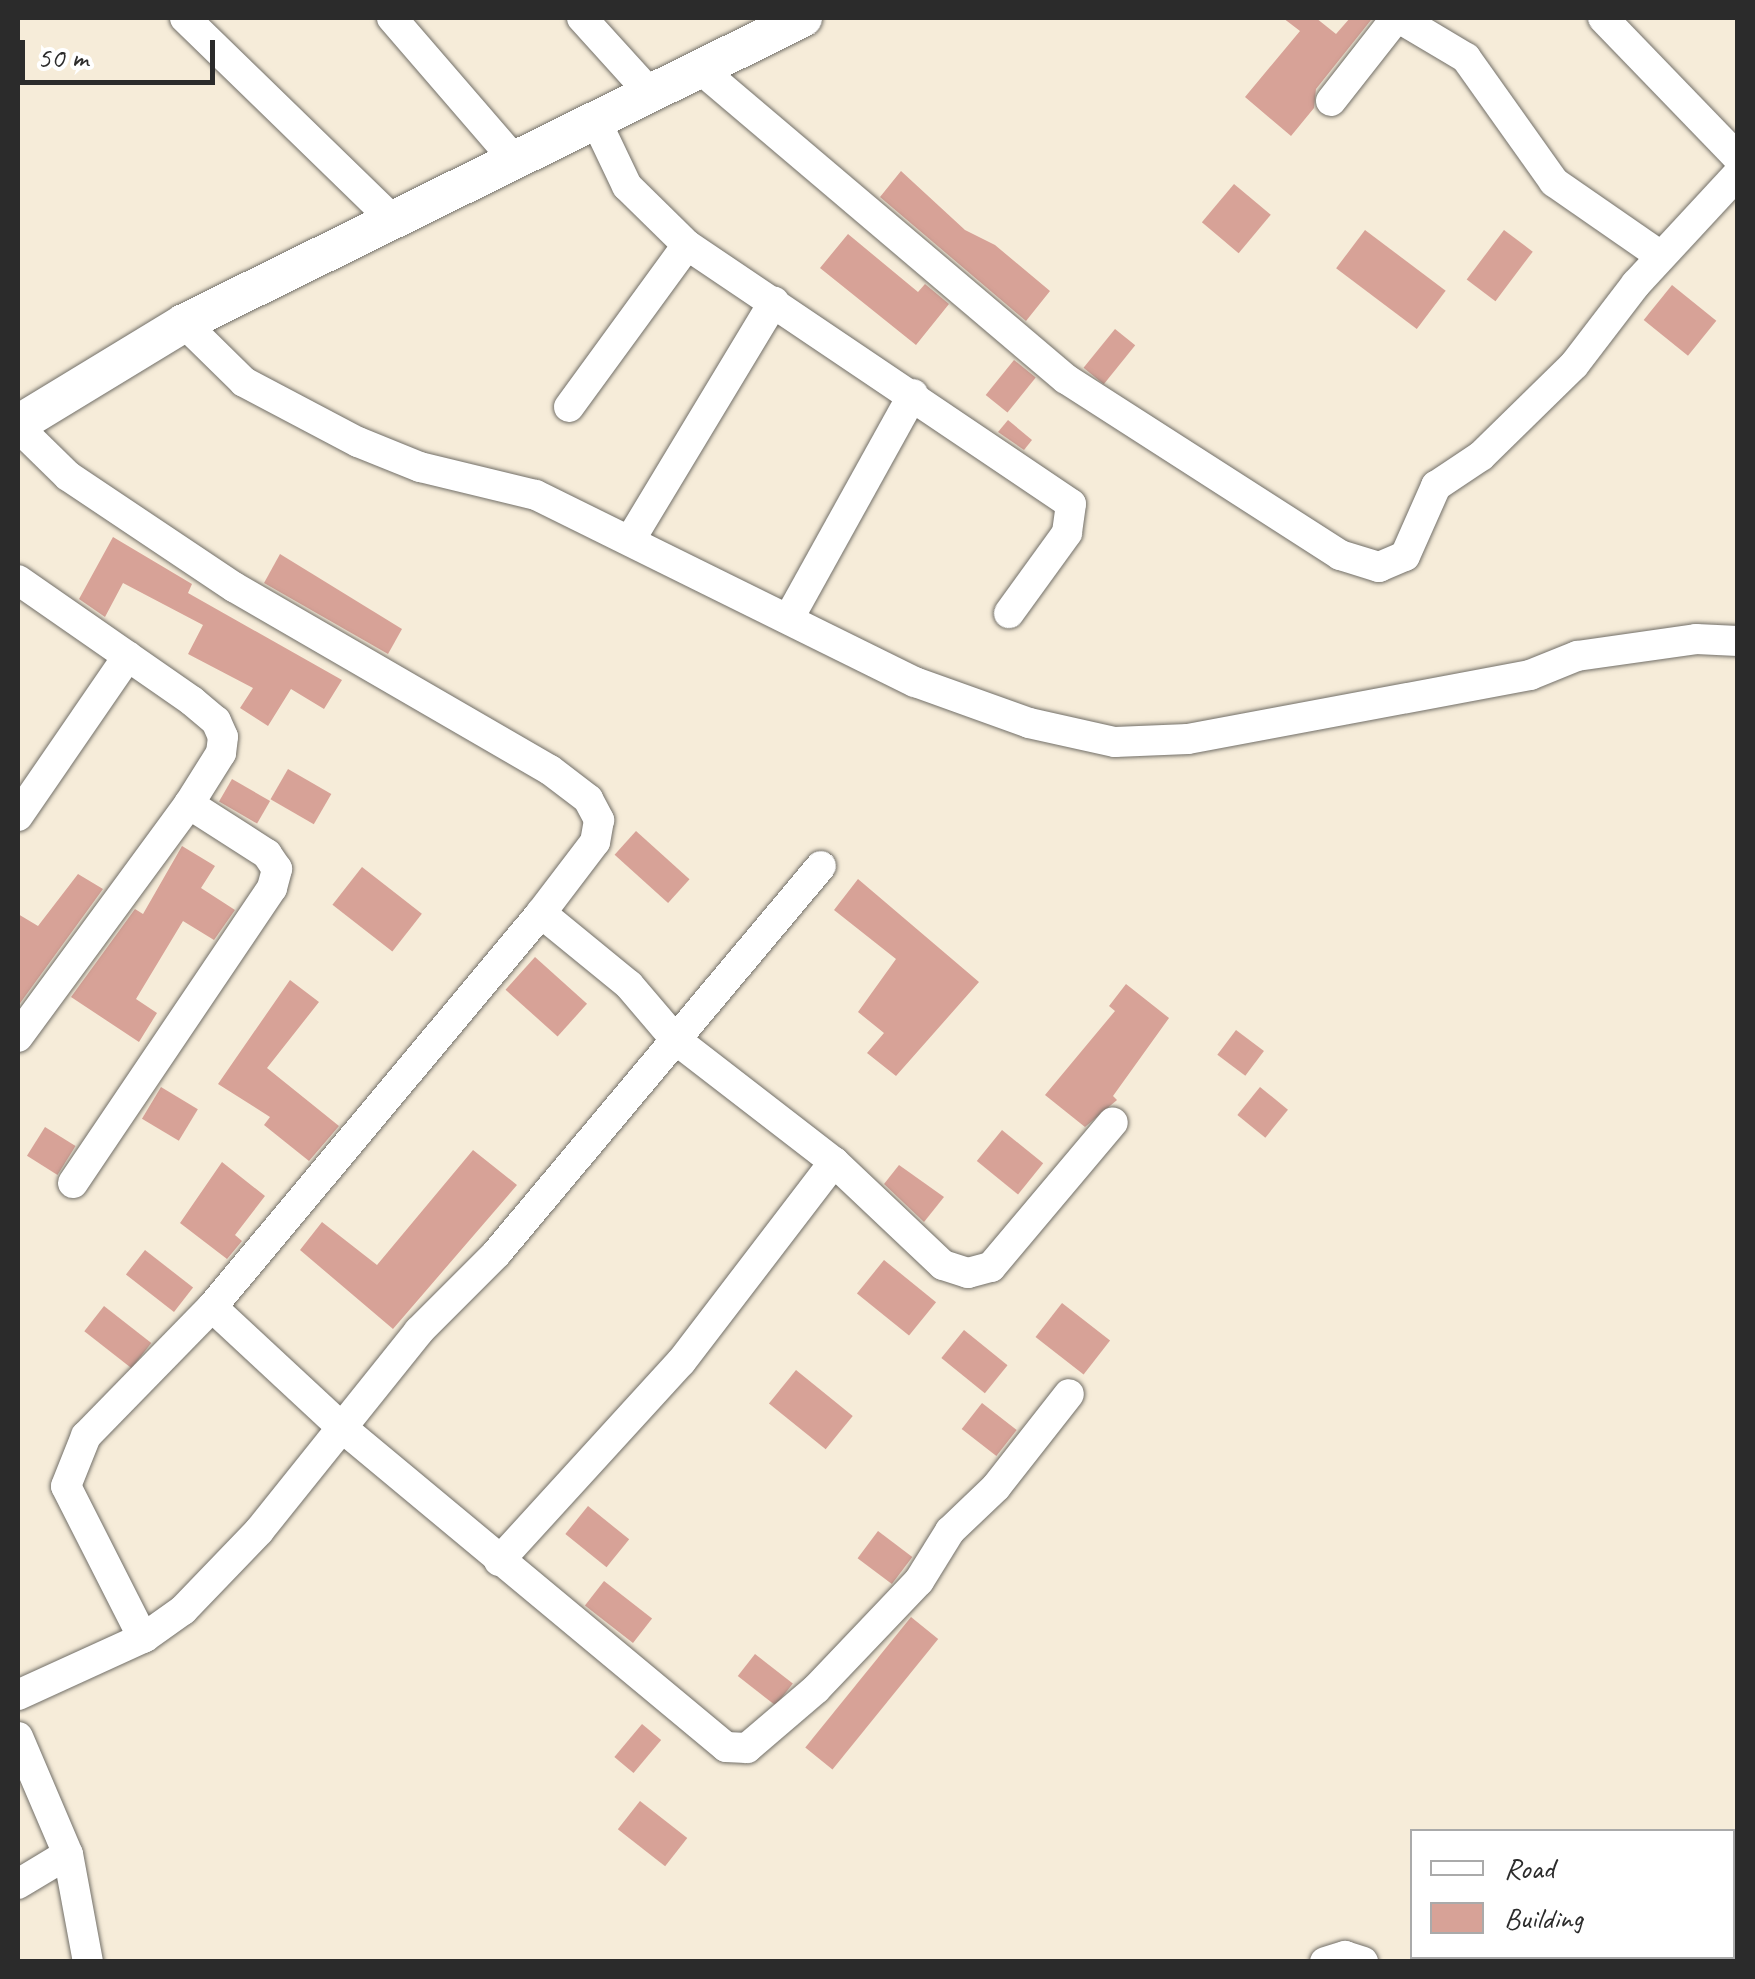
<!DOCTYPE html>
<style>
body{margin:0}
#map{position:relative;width:1755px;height:1979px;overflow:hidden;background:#f6ecd9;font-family:Caveat,sans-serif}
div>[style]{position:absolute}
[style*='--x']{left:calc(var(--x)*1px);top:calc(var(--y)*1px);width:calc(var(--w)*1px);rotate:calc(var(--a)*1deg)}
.building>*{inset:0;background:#d7a297;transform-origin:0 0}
.roads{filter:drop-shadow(0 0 2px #726f68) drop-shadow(0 0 2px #726f68)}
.minor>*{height:30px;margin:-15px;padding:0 15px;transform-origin:15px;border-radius:15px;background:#fff}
.major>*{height:38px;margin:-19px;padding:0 19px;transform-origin:19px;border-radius:19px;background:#fff}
span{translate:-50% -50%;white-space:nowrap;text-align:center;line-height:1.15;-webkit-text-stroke:10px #fff;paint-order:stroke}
.frame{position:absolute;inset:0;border:20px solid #2b2b2b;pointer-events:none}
.legend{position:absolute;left:1410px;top:1829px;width:325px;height:130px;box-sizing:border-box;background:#fff;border:2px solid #aaa;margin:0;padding:12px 18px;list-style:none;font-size:30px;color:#2b2b2b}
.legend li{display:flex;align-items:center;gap:20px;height:50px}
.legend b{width:50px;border:2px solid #aaa}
.scale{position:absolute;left:20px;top:40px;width:195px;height:45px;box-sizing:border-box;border:5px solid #2b2b2b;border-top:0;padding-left:12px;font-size:30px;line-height:35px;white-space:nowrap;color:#2b2b2b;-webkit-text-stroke:8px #fff;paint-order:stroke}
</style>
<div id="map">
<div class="building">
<div style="clip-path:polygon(1283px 18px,1316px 18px,1336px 34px,1350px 18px,1371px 20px,1316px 89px,1314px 108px,1291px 136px,1245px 97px,1300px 31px)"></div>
<div style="clip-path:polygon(901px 171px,965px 230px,995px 245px,1050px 291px,1026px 321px,880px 197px)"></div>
<div style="left:1234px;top:184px;width:48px;height:50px;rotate:40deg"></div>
<div style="left:1365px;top:230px;width:101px;height:48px;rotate:37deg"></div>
<div style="left:1504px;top:230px;width:36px;height:62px;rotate:37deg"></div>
<div style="clip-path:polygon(848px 234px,918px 292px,925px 284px,949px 304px,916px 345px,820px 268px)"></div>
<div style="left:1672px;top:285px;width:57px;height:45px;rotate:39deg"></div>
<div style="left:1115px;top:329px;width:26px;height:50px;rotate:39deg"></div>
<div style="left:1014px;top:360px;width:28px;height:45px;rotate:39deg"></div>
<div style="clip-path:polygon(1008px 420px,1032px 440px,1024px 450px,998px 432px)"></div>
<div style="clip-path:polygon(113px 537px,192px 584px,188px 593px,342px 680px,324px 709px,291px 689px,268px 726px,240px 708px,253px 688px,188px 654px,203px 625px,123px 583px,105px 617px,79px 599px)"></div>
<div style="clip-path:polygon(280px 554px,402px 629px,388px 654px,264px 583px)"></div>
<div style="left:288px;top:769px;width:50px;height:35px;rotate:30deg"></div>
<div style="left:232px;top:779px;width:44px;height:26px;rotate:30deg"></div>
<div style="left:636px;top:831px;width:72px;height:32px;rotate:42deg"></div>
<div style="clip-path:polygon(182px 846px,215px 866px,201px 888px,235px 910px,214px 940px,183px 921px,136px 999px,157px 1013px,139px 1042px,71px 997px,135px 909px,143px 914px)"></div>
<div style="left:362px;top:867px;width:76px;height:48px;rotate:38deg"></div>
<div style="clip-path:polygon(78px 874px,103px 889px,18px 1006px,18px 914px,38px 926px)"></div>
<div style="clip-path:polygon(858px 879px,979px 982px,896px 1076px,867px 1053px,884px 1033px,858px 1012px,896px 959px,834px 910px)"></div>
<div style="left:535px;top:957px;width:70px;height:44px;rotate:42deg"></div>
<div style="clip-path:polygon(290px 980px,319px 1002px,267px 1068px,339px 1126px,309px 1161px,264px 1125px,270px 1117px,218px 1084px)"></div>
<div style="clip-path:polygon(1126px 984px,1169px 1018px,1113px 1096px,1117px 1100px,1085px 1127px,1045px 1095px,1115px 1011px,1109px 1006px)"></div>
<div style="left:1236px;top:1030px;width:35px;height:31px;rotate:37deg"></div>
<div style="left:161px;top:1087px;width:43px;height:37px;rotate:31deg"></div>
<div style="left:1260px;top:1087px;width:36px;height:36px;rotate:39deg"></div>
<div style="left:45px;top:1127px;width:36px;height:34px;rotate:32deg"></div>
<div style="left:1002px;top:1130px;width:53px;height:40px;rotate:39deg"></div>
<div style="clip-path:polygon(473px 1150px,517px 1185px,393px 1329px,300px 1250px,322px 1222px,377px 1265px)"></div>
<div style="clip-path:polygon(222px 1162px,265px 1196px,235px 1235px,242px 1241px,227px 1259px,180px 1223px)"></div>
<div style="clip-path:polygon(899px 1165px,944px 1197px,924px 1222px,884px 1184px)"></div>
<div style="left:145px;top:1250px;width:61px;height:31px;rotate:38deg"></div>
<div style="left:884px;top:1260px;width:67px;height:43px;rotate:39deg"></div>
<div style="left:1062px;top:1303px;width:61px;height:43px;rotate:38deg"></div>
<div style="left:104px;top:1306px;width:60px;height:32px;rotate:38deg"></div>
<div style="left:964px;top:1330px;width:56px;height:36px;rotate:39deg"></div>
<div style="left:796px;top:1370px;width:73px;height:43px;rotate:39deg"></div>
<div style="left:982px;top:1403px;width:44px;height:33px;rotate:38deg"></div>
<div style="left:588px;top:1506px;width:53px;height:36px;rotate:39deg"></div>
<div style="left:878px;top:1531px;width:43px;height:34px;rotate:37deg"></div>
<div style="left:604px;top:1581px;width:61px;height:31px;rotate:38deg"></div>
<div style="left:911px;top:1617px;width:35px;height:168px;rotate:39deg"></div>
<div style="left:755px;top:1654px;width:48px;height:28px;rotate:38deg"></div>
<div style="left:642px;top:1724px;width:25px;height:43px;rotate:40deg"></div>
<div style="left:640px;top:1801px;width:60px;height:36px;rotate:38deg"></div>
</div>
<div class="roads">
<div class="minor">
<div style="--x:185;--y:18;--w:287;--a:44.2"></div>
<div style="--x:392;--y:18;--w:185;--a:49.2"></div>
<div style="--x:582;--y:18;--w:100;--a:47.8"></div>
<div style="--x:1399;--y:18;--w:78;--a:30.8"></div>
<div style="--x:1466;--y:58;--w:152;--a:54.6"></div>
<div style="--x:1554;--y:182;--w:130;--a:34.7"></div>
<div style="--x:1603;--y:18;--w:194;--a:46"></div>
<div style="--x:699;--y:68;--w:481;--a:40.3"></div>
<div style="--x:1066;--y:379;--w:326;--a:32.7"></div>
<div style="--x:1340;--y:555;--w:41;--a:17.1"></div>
<div style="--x:1379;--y:567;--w:28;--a:-23"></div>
<div style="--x:1405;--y:556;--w:77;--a:-66.1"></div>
<div style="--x:1436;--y:486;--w:54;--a:-33.7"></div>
<div style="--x:1481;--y:456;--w:130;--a:-44.4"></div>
<div style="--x:1574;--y:365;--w:102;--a:-52.6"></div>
<div style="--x:1636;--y:284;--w:150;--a:-47.2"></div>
<div style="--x:1331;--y:101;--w:105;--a:-51.9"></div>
<div style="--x:596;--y:121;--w:72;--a:64.5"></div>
<div style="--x:627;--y:186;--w:84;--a:44.5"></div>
<div style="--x:687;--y:245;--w:463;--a:34"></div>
<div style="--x:1071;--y:504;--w:29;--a:98"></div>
<div style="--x:1067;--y:533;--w:99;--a:125.9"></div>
<div style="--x:184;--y:323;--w:84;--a:44.5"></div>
<div style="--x:244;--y:382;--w:129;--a:27.8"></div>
<div style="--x:358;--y:442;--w:67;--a:22"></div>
<div style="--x:420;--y:467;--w:119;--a:13.6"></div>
<div style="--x:536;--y:495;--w:423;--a:26.3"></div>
<div style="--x:915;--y:682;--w:121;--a:19.8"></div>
<div style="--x:1029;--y:723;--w:88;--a:12.5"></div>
<div style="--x:1115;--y:742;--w:73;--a:-2.4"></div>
<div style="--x:1188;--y:739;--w:348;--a:-10.6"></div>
<div style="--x:1530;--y:675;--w:51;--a:-22"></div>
<div style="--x:1577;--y:656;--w:120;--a:-8.1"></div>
<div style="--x:1696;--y:639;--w:42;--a:2.7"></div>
<div style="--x:569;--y:407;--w:200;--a:-53.9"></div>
<div style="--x:18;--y:427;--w:70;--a:44.4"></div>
<div style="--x:68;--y:476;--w:200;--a:33.8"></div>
<div style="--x:234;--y:587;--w:365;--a:30.1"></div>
<div style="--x:550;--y:770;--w:48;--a:37.3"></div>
<div style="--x:588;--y:799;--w:24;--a:62"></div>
<div style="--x:599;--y:820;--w:22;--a:100"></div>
<div style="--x:595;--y:842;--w:89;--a:127.3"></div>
<div style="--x:541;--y:913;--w:513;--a:129.86"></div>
<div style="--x:212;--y:1307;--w:175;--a:42.9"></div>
<div style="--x:340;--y:1426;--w:502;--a:39.75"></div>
<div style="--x:726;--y:1747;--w:21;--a:3"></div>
<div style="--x:747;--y:1748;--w:91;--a:-40.5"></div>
<div style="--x:816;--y:1689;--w:149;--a:-46.4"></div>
<div style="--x:919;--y:1581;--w:59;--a:-58.2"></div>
<div style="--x:950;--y:1531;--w:64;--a:-43.7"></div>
<div style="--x:996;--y:1487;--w:118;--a:-51.9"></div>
<div style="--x:632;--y:537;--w:275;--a:-58.9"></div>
<div style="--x:18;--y:580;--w:212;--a:34.8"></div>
<div style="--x:192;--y:701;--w:31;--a:40"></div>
<div style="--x:216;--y:721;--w:17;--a:66"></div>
<div style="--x:223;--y:737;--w:16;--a:97"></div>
<div style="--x:221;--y:753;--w:60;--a:122.1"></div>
<div style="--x:189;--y:804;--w:289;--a:126.3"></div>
<div style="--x:789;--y:618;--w:256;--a:-61"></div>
<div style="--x:18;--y:816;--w:194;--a:-55.5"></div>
<div style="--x:834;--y:1162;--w:150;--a:43.4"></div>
<div style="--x:943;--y:1265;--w:26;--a:18"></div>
<div style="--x:968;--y:1273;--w:24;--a:-15"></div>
<div style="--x:991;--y:1267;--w:189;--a:-49.9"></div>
<div style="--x:73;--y:1183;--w:356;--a:-56"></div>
<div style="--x:272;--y:888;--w:20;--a:-75"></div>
<div style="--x:277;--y:869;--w:18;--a:-124"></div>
<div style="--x:267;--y:854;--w:93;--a:-147.3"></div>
<div style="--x:499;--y:1561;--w:270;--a:-47.6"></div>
<div style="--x:681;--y:1362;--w:252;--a:-52.6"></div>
<div style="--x:834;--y:1162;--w:201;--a:-142.3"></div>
<div style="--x:675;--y:1039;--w:71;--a:-130.4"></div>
<div style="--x:629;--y:985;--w:114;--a:-140.7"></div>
<div style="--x:143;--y:1638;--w:170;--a:-116.9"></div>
<div style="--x:66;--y:1486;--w:54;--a:-68.2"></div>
<div style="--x:86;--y:1436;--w:180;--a:-45.7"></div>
<div style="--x:18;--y:1695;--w:140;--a:-24.5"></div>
<div style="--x:145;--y:1637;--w:47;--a:-35.4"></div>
<div style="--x:183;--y:1610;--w:110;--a:-46.1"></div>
<div style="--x:259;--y:1531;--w:256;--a:-51.3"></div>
<div style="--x:419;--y:1331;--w:109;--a:-45"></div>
<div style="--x:496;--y:1254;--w:506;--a:-50.05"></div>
<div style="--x:18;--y:1737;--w:127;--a:66.9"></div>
<div style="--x:68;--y:1854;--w:110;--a:79.5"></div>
<div style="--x:18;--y:1884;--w:58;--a:-31"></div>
<div style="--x:1325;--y:1962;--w:21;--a:-17"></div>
<div style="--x:1345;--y:1956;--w:19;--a:18"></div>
</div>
<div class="major">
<div style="--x:18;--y:424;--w:194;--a:-31.3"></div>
<div style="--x:184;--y:323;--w:690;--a:-26.23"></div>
</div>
</div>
<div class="frame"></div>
<ul class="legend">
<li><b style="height:12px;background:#fff"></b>Road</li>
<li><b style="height:28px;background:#d7a297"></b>Building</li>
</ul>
<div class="scale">50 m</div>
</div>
